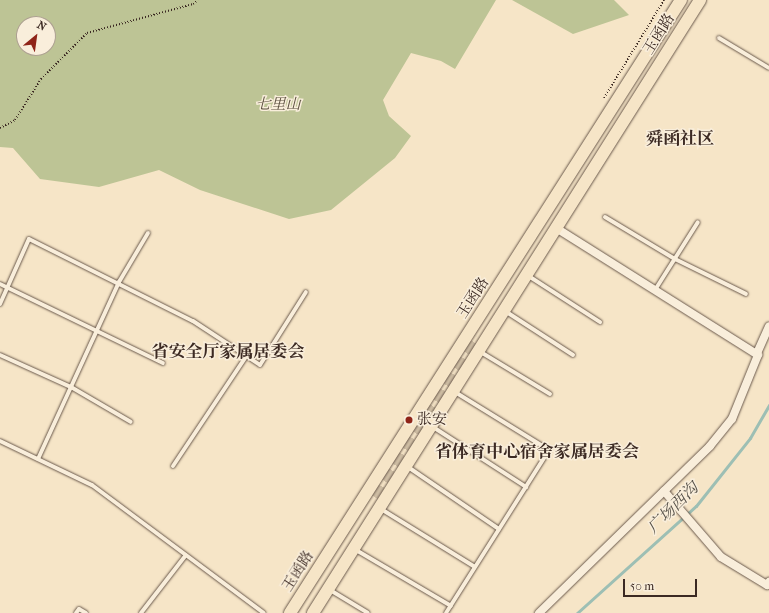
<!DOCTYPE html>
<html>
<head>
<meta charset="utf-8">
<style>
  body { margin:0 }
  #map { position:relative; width:769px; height:613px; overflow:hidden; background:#f6e5c7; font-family:"IM FELL French Canon","Noto Serif SC",serif }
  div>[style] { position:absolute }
  .green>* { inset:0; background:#bdc495 }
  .stream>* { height:3px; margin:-1.5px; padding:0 1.5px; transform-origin:1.5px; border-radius:1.5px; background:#9dbfb4 }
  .trunk-tunnel>* { height:13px; margin-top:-6.5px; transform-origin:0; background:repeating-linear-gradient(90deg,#d1c0a6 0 13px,transparent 0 19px) }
  .path>* { height:2px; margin-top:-1px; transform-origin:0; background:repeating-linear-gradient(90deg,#3c2a23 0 1px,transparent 0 3px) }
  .roads { filter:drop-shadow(0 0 1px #6a594c) drop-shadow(0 0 1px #6a594c) }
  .service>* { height:4px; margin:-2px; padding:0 2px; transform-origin:2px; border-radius:2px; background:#f9eedb }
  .minor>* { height:8px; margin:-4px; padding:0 4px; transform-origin:4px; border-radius:4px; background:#f9eedb }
  .primary>* { height:12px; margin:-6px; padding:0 6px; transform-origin:6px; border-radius:6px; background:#f6e5c7 }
  .dots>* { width:11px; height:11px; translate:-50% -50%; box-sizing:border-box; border:2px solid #f9eedb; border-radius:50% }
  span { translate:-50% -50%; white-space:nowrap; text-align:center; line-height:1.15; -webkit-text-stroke:3px #f9eedb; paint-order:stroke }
  .street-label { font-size:15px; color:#3c2a23 }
  .park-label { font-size:15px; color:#5c5040; font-style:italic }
  .poi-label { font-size:15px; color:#3c2a23 }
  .left { translate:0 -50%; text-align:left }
  .water-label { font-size:16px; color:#544f47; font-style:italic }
  .quarter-label { font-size:17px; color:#3c2a23; font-weight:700 }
  .north { position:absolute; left:16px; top:16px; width:40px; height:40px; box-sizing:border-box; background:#f9eedb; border:1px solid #ada091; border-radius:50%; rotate:29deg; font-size:11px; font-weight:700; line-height:16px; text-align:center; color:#3c2a23 }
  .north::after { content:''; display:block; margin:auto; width:14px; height:18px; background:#8f2418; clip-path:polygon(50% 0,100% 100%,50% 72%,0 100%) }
  .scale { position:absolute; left:623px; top:579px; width:74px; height:18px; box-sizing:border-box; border:2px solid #3c2a23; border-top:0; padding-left:5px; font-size:12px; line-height:14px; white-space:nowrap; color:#3c2a23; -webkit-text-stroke:3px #f9eedb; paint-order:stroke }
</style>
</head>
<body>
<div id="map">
  <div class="green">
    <div style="clip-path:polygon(evenodd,0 0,496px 0,455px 69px,441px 61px,411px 53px,383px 100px,389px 116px,411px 136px,395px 158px,331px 210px,289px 219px,200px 190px,159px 170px,99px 187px,40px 179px,13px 148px,0 147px,0 0,24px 24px,48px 24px,48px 48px,24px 48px,24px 24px)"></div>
    <div style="clip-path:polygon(512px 0,614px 0,629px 15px,573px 34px)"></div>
  </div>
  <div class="stream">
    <div style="left:577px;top:613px;width:160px;rotate:-42deg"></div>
    <div style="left:696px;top:506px;width:87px;rotate:-51.5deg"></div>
    <div style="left:750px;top:438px;width:38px;rotate:-60deg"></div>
  </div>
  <div class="trunk-tunnel">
    <div style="left:372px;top:495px;width:190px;rotate:-57.5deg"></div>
  </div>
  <div class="path">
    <div style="left:604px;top:98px;width:115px;rotate:-58.5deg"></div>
    <div style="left:0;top:128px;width:17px;rotate:-28deg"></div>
    <div style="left:15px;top:120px;width:49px;rotate:-57.6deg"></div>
    <div style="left:41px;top:79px;width:65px;rotate:-45deg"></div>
    <div style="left:87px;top:33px;width:110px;rotate:-15.3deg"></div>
    <div style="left:193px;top:4px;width:6px;rotate:-39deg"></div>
  </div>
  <div class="roads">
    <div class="service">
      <div style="left:719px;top:38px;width:58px;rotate:31deg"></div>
      <div style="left:605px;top:217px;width:82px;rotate:31deg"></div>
      <div style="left:675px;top:259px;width:79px;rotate:26.2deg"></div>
      <div style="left:527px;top:275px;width:87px;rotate:32.8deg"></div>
      <div style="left:0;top:284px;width:181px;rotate:25.9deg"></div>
      <div style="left:655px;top:290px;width:80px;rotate:-57.7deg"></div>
      <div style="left:0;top:304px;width:71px;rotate:-66deg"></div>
      <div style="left:29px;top:239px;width:183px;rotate:26.6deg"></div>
      <div style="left:193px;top:321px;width:80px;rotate:33.3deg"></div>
      <div style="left:260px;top:365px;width:86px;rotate:-57.8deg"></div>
      <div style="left:505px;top:311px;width:81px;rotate:32.9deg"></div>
      <div style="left:479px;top:351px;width:83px;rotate:31.2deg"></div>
      <div style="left:0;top:355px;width:78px;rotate:24.3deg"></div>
      <div style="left:71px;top:387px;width:69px;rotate:30.3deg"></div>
      <div style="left:433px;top:427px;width:111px;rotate:32.8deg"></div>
      <div style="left:0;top:441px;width:102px;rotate:25.6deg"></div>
      <div style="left:92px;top:485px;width:214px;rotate:36.7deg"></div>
      <div style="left:38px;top:459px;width:195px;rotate:-65.4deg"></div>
      <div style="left:119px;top:282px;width:57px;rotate:-59.4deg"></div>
      <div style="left:173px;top:466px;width:130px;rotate:-56.3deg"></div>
      <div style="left:408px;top:467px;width:110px;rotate:34.3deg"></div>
      <div style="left:381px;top:509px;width:110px;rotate:31.7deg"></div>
      <div style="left:356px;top:550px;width:110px;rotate:30.5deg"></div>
      <div style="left:330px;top:590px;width:44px;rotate:31.2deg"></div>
      <div style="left:76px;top:613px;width:5px;rotate:-53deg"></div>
      <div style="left:79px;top:609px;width:8px;rotate:30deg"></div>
      <div style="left:141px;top:613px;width:73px;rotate:-52.2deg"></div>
      <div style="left:446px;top:613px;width:193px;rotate:-57.7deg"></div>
      <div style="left:549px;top:450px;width:110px;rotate:-148.3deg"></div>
    </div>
    <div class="minor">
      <div style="left:758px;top:351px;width:27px;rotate:-66deg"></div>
      <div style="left:664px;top:491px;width:87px;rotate:49.2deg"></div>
      <div style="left:721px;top:557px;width:54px;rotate:31.3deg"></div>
      <div style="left:767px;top:585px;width:4px;rotate:-56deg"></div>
      <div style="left:539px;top:613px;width:239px;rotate:-44.3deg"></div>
      <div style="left:710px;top:446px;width:35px;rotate:-51deg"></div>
      <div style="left:732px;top:419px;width:69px;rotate:-67.9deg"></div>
      <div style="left:758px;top:355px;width:239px;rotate:-147.8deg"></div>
    </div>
    <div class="primary">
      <div style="left:290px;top:613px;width:727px;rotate:-57.47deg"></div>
      <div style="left:313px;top:613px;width:725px;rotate:-57.73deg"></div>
    </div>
  </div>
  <div class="dots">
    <div style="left:409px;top:420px;background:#8f2418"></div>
  </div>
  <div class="street-label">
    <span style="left:659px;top:34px;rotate:-58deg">玉函路</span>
    <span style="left:473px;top:298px;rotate:-57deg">玉函路</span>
    <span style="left:298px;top:571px;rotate:-57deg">玉函路</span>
  </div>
  <div class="park-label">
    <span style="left:278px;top:105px">七里山</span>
  </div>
  <div class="poi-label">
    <span class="left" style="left:417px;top:420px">张安</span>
  </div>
  <div class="water-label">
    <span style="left:673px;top:508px;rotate:-45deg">广场西沟</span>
  </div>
  <div class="quarter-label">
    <span style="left:680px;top:139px">舜函社区</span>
    <span style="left:228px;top:352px">省安全厅家属居委会</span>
    <span style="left:537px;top:452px">省体育中心宿舍家属居委会</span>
  </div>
  <div class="north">N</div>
  <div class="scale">50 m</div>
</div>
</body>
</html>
